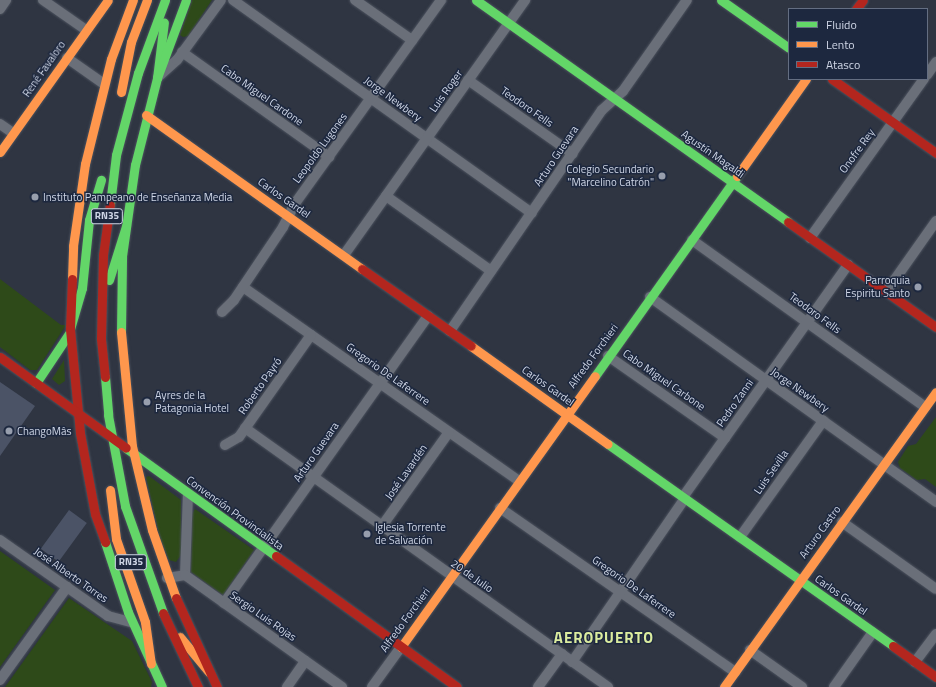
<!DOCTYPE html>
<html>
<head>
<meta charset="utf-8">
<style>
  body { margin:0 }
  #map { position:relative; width:936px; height:687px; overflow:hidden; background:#2f3542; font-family:"Titillium Web",sans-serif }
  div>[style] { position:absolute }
  .green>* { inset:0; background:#2e4a19 }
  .building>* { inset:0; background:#4b5366; transform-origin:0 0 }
  .roads { filter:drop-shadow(0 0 1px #4c525e) drop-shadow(0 0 1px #4c525e) }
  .street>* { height:10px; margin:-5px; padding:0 5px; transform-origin:5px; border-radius:5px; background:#6a6f79 }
  .fast>* { height:9px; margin:-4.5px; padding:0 4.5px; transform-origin:4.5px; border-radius:4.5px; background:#63d668 }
  .slow>* { height:9px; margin:-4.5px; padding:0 4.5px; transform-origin:4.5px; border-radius:4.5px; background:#ff974d }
  .jam>* { height:9px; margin:-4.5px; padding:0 4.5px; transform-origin:4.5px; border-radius:4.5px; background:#b3261e }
  .dots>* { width:11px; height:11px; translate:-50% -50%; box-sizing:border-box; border:2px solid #1d283f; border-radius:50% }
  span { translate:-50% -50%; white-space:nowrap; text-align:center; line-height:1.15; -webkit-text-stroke:3px #1d283f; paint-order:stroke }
  .shield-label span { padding:1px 3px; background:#1d283f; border:1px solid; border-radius:3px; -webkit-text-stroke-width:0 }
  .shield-label { font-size:10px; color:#cfd6e6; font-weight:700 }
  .street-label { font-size:11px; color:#cfd6e6 }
  .poi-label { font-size:11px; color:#cfd6e6 }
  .right { translate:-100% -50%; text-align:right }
  .left { translate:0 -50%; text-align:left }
  .district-label { font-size:15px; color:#dbec9f; font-weight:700; letter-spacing:1px }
  .legend { position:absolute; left:788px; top:8px; width:140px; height:72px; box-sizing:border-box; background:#1d283f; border:1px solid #646e82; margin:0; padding:5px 7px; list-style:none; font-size:12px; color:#cfd6e6 }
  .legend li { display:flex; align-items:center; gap:8px; height:20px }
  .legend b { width:20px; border:1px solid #646e82 }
</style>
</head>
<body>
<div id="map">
  <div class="green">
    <div style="clip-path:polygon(192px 0,212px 0,188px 36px,183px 37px,180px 35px)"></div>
    <div style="clip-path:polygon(0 279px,61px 325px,66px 325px,37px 370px,30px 370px,0 347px)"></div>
    <div style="clip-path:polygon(64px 360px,65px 381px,59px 385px,52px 379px)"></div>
    <div style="clip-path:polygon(936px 417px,936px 487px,925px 479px,917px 480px,900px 468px,898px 462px,908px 446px,916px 444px)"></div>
    <div style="clip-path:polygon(149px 476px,181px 500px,181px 555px,176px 562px,169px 560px,160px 538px,146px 477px)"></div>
    <div style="clip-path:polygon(195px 509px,254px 550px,223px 595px,191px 572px,192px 514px)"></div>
    <div style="clip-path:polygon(0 551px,55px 590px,0 667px)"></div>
    <div style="clip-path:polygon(69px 598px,132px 641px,152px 682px,151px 687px,5px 687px)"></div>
  </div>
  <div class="building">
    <div style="clip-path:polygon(0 382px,35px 406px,0 456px)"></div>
    <div style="left:69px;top:510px;width:22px;height:48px;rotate:36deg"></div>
  </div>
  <div class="roads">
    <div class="street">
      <div style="left:43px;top:0;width:52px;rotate:34.9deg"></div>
      <div style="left:233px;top:0;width:367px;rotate:35.5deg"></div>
      <div style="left:355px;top:0;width:70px;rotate:35.1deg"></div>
      <div style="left:0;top:9px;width:11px;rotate:-56deg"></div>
      <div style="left:182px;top:52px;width:181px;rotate:35.5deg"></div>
      <div style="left:67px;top:58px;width:45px;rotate:35.1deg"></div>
      <div style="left:927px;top:75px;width:16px;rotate:-55deg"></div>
      <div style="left:158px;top:77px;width:25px;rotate:-42deg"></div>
      <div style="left:177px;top:60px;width:74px;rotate:-53.7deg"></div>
      <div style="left:468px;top:80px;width:128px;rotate:35.2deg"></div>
      <div style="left:0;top:124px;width:16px;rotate:35deg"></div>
      <div style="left:386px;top:196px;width:129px;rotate:35.5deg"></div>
      <div style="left:810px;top:238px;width:196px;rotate:-54.4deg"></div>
      <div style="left:692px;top:240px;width:287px;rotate:35.6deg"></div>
      <div style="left:344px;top:255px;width:313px;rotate:-54.6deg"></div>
      <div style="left:243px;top:287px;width:337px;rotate:35.1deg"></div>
      <div style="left:886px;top:292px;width:87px;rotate:-54.8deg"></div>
      <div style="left:650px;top:297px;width:352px;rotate:35.6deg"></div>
      <div style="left:222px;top:312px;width:17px;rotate:-45deg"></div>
      <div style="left:234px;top:300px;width:88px;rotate:-56.1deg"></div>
      <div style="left:283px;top:227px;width:28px;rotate:-63deg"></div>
      <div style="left:296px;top:202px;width:249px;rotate:-54.3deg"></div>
      <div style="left:450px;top:331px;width:268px;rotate:-55.5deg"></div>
      <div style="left:602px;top:110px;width:28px;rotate:-42deg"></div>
      <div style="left:623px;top:91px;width:111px;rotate:-54.9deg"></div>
      <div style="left:608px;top:356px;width:143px;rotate:35deg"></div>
      <div style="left:245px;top:428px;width:446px;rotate:35.5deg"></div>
      <div style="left:225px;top:445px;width:16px;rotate:-30deg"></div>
      <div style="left:239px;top:437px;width:125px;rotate:-54.8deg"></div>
      <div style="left:683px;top:497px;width:285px;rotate:-54.6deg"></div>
      <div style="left:500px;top:508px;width:287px;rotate:34.9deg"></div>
      <div style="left:842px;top:522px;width:115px;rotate:35.5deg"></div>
      <div style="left:382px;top:526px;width:115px;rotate:-54.5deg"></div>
      <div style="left:740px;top:537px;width:143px;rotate:-54.4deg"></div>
      <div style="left:0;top:540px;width:132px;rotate:35.1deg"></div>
      <div style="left:108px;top:616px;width:24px;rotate:15deg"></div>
      <div style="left:185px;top:575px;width:81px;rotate:-87.9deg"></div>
      <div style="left:167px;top:578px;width:18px;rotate:-9deg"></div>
      <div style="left:185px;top:575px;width:193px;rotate:35.5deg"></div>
      <div style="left:224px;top:603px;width:352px;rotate:-54.6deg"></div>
      <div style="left:750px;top:650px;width:64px;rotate:35.4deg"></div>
      <div style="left:572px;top:662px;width:199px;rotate:-55.4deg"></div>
      <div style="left:915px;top:662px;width:35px;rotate:-53deg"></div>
      <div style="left:0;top:680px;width:115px;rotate:-54.2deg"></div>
      <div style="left:287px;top:687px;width:32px;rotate:-55deg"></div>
      <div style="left:372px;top:687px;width:49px;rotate:-54.1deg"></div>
      <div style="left:538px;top:687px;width:41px;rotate:-54deg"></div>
      <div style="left:834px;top:687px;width:67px;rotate:-54.7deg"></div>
    </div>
    <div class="fast">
      <div style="left:476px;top:0;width:383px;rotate:35.4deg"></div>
      <div style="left:721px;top:0;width:83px;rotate:35.2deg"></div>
      <div style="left:157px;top:78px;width:56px;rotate:-82.9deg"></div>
      <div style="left:110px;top:204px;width:49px;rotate:-83deg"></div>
      <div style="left:116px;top:155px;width:85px;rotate:-75deg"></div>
      <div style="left:138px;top:73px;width:78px;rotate:-69.7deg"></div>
      <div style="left:109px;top:280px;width:57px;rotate:-72.5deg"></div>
      <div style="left:70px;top:329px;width:43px;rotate:-73.7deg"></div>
      <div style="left:82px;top:288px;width:68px;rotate:-84.1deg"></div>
      <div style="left:89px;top:220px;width:42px;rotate:-73.3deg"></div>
      <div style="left:121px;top:332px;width:76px;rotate:-89.2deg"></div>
      <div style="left:122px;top:256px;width:92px;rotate:-81.9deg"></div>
      <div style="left:135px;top:165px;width:90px;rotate:-75.8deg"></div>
      <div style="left:157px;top:78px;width:83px;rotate:-69.6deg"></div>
      <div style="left:595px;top:376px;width:245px;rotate:-54.6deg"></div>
      <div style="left:105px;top:377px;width:38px;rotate:85deg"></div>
      <div style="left:108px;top:415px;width:93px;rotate:79.4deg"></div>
      <div style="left:125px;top:506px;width:114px;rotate:70.4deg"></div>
      <div style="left:36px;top:383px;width:61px;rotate:-56.3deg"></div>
      <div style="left:608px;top:444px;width:349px;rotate:35.3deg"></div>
      <div style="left:126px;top:448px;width:185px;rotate:35.8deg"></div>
      <div style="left:105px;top:542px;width:74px;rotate:71.8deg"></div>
      <div style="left:128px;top:612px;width:82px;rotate:65.6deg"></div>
    </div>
    <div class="slow">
      <div style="left:121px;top:92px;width:51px;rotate:-78.7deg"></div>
      <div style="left:131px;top:42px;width:45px;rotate:-69.1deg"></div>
      <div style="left:146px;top:115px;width:265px;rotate:35.5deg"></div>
      <div style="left:0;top:152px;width:186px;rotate:-54.6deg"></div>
      <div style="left:737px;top:176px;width:119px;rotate:-54.6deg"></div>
      <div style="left:72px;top:279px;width:33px;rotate:-88deg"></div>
      <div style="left:73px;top:246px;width:83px;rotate:-81.7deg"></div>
      <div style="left:85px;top:164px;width:108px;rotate:-76.1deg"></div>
      <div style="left:111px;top:59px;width:63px;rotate:-69.6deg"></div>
      <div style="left:121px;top:332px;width:115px;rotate:84.5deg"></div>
      <div style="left:132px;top:446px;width:86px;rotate:76.6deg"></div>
      <div style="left:152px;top:530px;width:72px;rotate:70.6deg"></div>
      <div style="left:471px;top:346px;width:168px;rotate:35.6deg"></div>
      <div style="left:110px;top:490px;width:49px;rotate:83deg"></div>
      <div style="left:116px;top:539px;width:88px;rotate:70.7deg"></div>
      <div style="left:145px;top:622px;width:42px;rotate:81.9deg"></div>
      <div style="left:180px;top:637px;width:45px;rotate:50.4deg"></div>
      <div style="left:401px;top:647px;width:333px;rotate:-54.4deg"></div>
      <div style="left:724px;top:687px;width:363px;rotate:-54.3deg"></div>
    </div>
    <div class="jam">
      <div style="left:856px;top:9px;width:11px;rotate:-52deg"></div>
      <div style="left:832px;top:79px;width:128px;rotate:35.4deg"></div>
      <div style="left:788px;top:222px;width:181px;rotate:35.4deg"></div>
      <div style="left:362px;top:269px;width:133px;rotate:35.2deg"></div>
      <div style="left:72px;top:279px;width:50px;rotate:92.3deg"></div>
      <div style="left:70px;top:329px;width:104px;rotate:84.5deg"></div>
      <div style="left:80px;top:433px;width:82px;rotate:79.5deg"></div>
      <div style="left:95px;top:514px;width:30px;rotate:70deg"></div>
      <div style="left:0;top:357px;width:155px;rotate:35.8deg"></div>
      <div style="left:105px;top:377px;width:39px;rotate:-96deg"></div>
      <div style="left:101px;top:338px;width:83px;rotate:-88.6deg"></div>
      <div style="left:103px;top:255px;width:51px;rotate:-82.2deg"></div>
      <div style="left:276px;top:556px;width:223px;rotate:35.9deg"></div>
      <div style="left:176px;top:598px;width:98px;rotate:65.3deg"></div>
      <div style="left:163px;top:613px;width:82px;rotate:64.7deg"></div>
      <div style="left:893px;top:646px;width:53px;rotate:35.8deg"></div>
    </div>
  </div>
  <div class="dots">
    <div style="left:662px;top:176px;background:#979ead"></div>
    <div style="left:35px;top:197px;background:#979ead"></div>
    <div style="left:918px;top:287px;background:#979ead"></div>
    <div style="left:147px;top:402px;background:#979ead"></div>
    <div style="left:9px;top:431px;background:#979ead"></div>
    <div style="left:367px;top:534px;background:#979ead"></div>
  </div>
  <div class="shield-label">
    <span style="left:107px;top:216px">RN35</span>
    <span style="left:131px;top:562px">RN35</span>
  </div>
  <div class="street-label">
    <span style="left:44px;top:69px;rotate:-55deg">René Favaloro</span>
    <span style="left:446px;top:91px;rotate:-55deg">Luis Roger</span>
    <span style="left:262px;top:95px;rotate:35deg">Cabo Miguel Cardone</span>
    <span style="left:393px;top:99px;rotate:36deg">Jorge Newbery</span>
    <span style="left:527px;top:107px;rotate:35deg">Teodoro Fells</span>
    <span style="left:320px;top:148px;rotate:-54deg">Leopoldo Lugones</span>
    <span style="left:857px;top:151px;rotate:-54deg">Onofre Rey</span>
    <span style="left:713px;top:154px;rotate:35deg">Agustín Magaldi</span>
    <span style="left:556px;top:156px;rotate:-56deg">Arturo Guevara</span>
    <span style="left:284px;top:198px;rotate:35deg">Carlos Gardel</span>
    <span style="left:815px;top:313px;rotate:36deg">Teodoro Fells</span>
    <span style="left:593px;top:356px;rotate:-54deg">Alfredo Forchieri</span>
    <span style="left:388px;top:374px;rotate:35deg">Gregorio De Laferrere</span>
    <span style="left:664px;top:380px;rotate:35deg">Cabo Miguel Carbone</span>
    <span style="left:260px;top:386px;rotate:-55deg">Roberto Payró</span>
    <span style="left:548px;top:386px;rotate:35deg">Carlos Gardel</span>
    <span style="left:800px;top:390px;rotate:35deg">Jorge Newbery</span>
    <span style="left:735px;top:403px;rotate:-55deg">Pedro Zanni</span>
    <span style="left:316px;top:452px;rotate:-55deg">Arturo Guevara</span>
    <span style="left:406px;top:472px;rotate:-55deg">José Lavardén</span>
    <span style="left:771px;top:472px;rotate:-55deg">Luis Sevilla</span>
    <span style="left:235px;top:513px;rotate:36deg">Convención Provincialista</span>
    <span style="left:820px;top:532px;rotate:-54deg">Arturo Castro</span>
    <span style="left:71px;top:575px;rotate:35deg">José Alberto Torres</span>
    <span style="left:472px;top:576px;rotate:35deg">20 de Julio</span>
    <span style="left:634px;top:587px;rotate:35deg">Gregorio De Laferrere</span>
    <span style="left:841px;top:595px;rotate:35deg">Carlos Gardel</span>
    <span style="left:263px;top:616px;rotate:35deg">Sergio Luis Rojas</span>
    <span style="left:405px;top:620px;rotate:-54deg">Alfredo Forchieri</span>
  </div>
  <div class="poi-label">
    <span class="right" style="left:654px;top:176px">Colegio Secundario<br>"Marcelino Catrón"</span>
    <span class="left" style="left:43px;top:197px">Instituto Pampeano de Enseñanza Media</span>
    <span class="right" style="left:910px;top:287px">Parroquia<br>Espiritu Santo</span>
    <span class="left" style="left:155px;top:402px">Ayres de la<br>Patagonia Hotel</span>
    <span class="left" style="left:17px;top:431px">ChangoMâs</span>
    <span class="left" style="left:375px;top:534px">Iglesia Torrente<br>de Salvación</span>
  </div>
  <div class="district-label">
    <span style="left:604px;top:638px">AEROPUERTO</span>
  </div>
  <ul class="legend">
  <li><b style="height:5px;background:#63d668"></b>Fluido</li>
  <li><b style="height:5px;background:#ff974d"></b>Lento</li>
  <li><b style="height:5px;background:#b3261e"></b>Atasco</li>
  </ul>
</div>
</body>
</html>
